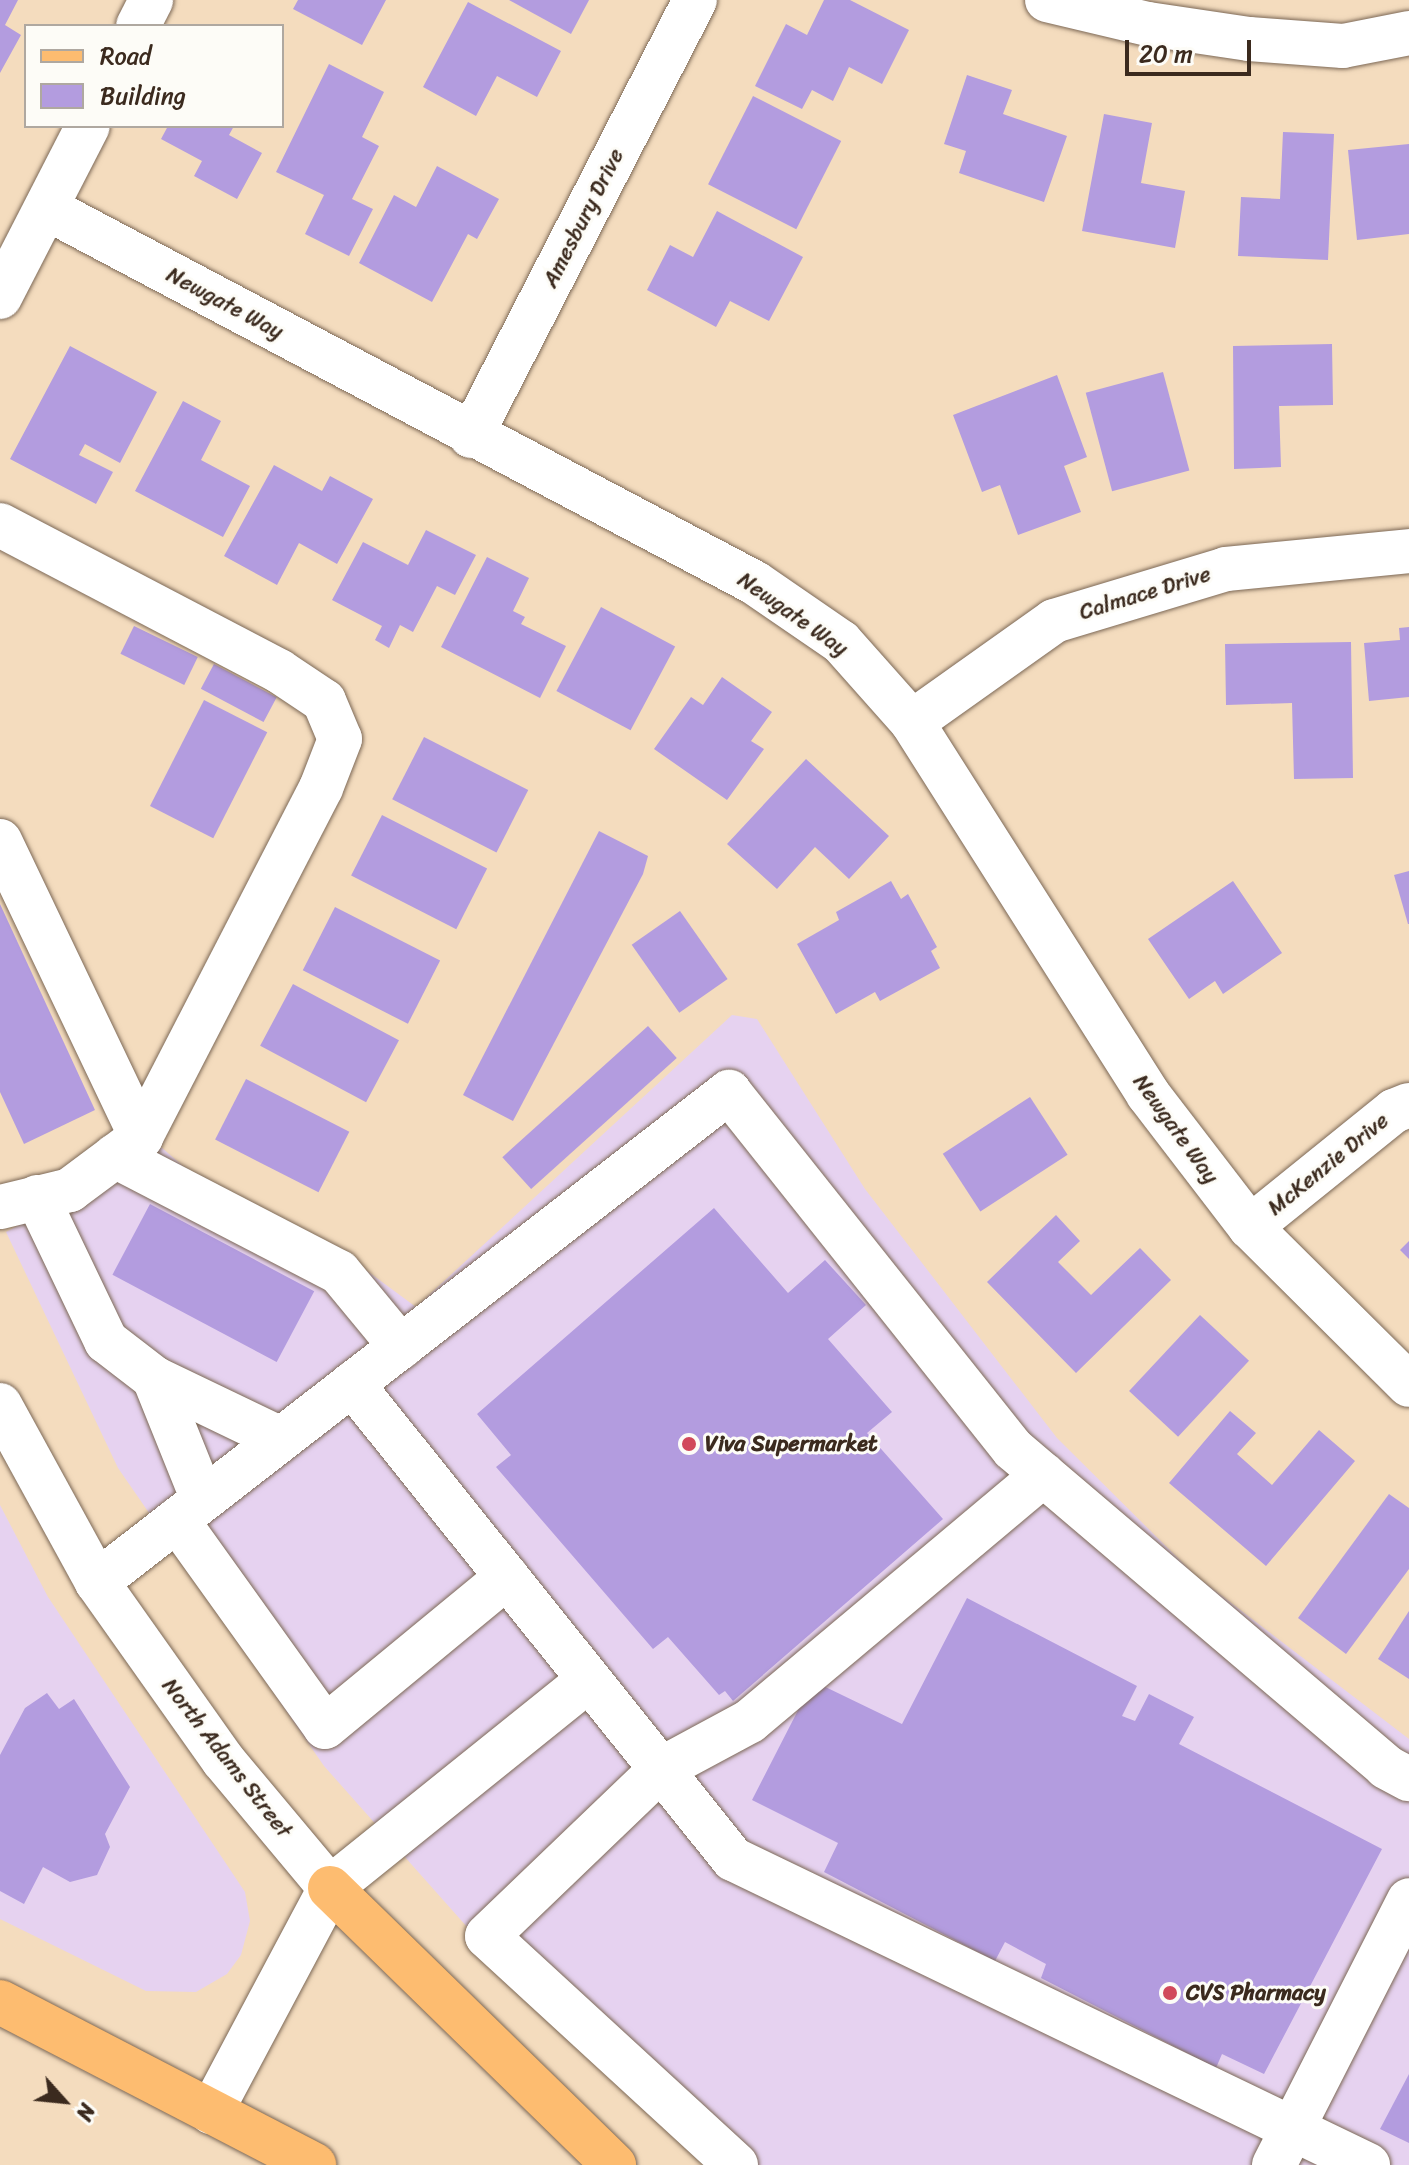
<!DOCTYPE html>
<html>
<head>
<meta charset="utf-8">
<style>
  body { margin:0 }
  #map { position:relative; width:1409px; height:2165px; overflow:hidden; background:#f4dcbe; font-family:Sriracha,sans-serif }
  div>[style] { position:absolute }
  .built>* { inset:0; background:#e6d2f0 }
  .building>* { inset:0; background:#b39cdf; transform-origin:0 0 }
  .roads { filter:drop-shadow(0 0 2px #7c6856) drop-shadow(0 0 2px #7c6856) }
  .minor>* { height:44px; margin:-22px; padding:0 22px; transform-origin:22px; border-radius:22px; background:#fff }
  .major>* { height:44px; margin:-22px; padding:0 22px; transform-origin:22px; border-radius:22px; background:#fdbc70 }
  .dots>* { width:22px; height:22px; translate:-50% -50%; box-sizing:border-box; border:4px solid #fdfcf7; border-radius:50% }
  span { translate:-50% -50%; white-space:nowrap; text-align:center; line-height:1.15; -webkit-text-stroke:6px #fdfcf7; paint-order:stroke }
  .street-label { font-size:22px; color:#3b2a1e }
  .poi-label { font-size:22px; color:#3b2a1e; font-weight:700 }
  .left { translate:0 -50%; text-align:left }
  .legend { position:absolute; left:24px; top:24px; width:260px; height:104px; box-sizing:border-box; background:#fdfcf7; border:2px solid #afa8a0; margin:0; padding:10px 14px; list-style:none; font-size:24px; color:#3b2a1e }
  .legend li { display:flex; align-items:center; gap:16px; height:40px }
  .legend b { width:40px; border:2px solid #afa8a0 }
  .north { position:absolute; left:24px; top:2061px; width:80px; height:80px; -webkit-text-stroke:6px #fdfcf7; paint-order:stroke; rotate:117deg; font-size:22px; font-weight:700; line-height:32px; text-align:center; color:#3b2a1e }
  .north::after { content:''; display:block; margin:auto; width:28px; height:36px; background:#3b2a1e; clip-path:polygon(50% 0,100% 100%,50% 72%,0 100%) }
  .scale { position:absolute; left:1125px; top:40px; width:126px; height:36px; box-sizing:border-box; border:4px solid #3b2a1e; border-top:0; padding-left:10px; font-size:24px; line-height:28px; white-space:nowrap; color:#3b2a1e; -webkit-text-stroke:6px #fdfcf7; paint-order:stroke }
</style>
</head>
<body>
<div id="map">
  <div class="built">
    <div style="clip-path:polygon(732px 1015px,757px 1019px,865px 1189px,1057px 1438px,1196px 1576px,1409px 1739px,1409px 2165px,710px 2165px,524px 1991px,324px 1766px,118px 1468px,6px 1232px,161px 1147px,206px 1186px,351px 1259px,416px 1307px)"></div>
    <div style="clip-path:polygon(0 1505px,48px 1597px,245px 1892px,250px 1921px,241px 1955px,227px 1974px,196px 1992px,146px 1991px,0 1919px)"></div>
  </div>
  <div class="building">
    <div style="clip-path:polygon(0 0,18px 0,5px 25px,21px 35px,0 73px)"></div>
    <div style="clip-path:polygon(298px 0,386px 0,362px 45px,293px 9px)"></div>
    <div style="clip-path:polygon(509px 0,589px 0,571px 34px)"></div>
    <div style="clip-path:polygon(824px 0,850px 0,909px 30px,882px 84px,849px 67px,833px 101px,812px 90px,802px 109px,755px 86px,786px 24px,807px 35px)"></div>
    <div style="clip-path:polygon(468px 2px,561px 51px,537px 97px,497px 76px,476px 116px,423px 87px)"></div>
    <div style="clip-path:polygon(329px 64px,384px 92px,362px 137px,379px 146px,352px 199px,373px 209px,349px 256px,305px 234px,324px 195px,276px 172px)"></div>
    <div style="clip-path:polygon(967px 75px,1012px 90px,1003px 114px,1067px 136px,1044px 202px,959px 173px,966px 151px,944px 144px)"></div>
    <div style="left:753px;top:96px;width:99px;height:99px;rotate:27deg"></div>
    <div style="clip-path:polygon(1104px 114px,1152px 123px,1141px 183px,1185px 191px,1175px 248px,1082px 231px)"></div>
    <div style="clip-path:polygon(168px 126px,234px 126px,229px 135px,262px 153px,237px 199px,194px 176px,202px 161px,161px 139px)"></div>
    <div style="clip-path:polygon(1283px 132px,1334px 134px,1328px 260px,1238px 256px,1241px 197px,1280px 199px)"></div>
    <div style="clip-path:polygon(1409px 144px,1409px 234px,1357px 240px,1348px 150px)"></div>
    <div style="clip-path:polygon(437px 166px,499px 199px,477px 239px,468px 234px,432px 302px,359px 263px,394px 195px,416px 207px)"></div>
    <div style="clip-path:polygon(717px 211px,803px 257px,769px 321px,730px 301px,716px 327px,647px 290px,670px 245px,693px 257px)"></div>
    <div style="clip-path:polygon(1332px 344px,1333px 405px,1279px 406px,1281px 467px,1234px 469px,1233px 346px)"></div>
    <div style="clip-path:polygon(70px 346px,157px 392px,120px 463px,85px 444px,79px 455px,113px 472px,96px 504px,10px 459px)"></div>
    <div style="left:1163px;top:372px;width:102px;height:80px;rotate:75deg"></div>
    <div style="clip-path:polygon(1057px 375px,1087px 457px,1064px 466px,1081px 512px,1018px 535px,1000px 485px,982px 492px,953px 415px)"></div>
    <div style="clip-path:polygon(183px 401px,221px 421px,201px 460px,250px 486px,223px 537px,135px 491px)"></div>
    <div style="clip-path:polygon(274px 465px,322px 491px,330px 476px,373px 499px,337px 564px,299px 543px,277px 585px,224px 556px)"></div>
    <div style="clip-path:polygon(426px 530px,476px 555px,455px 595px,437px 586px,413px 632px,400px 625px,389px 648px,375px 640px,382px 626px,332px 600px,363px 542px,408px 565px)"></div>
    <div style="clip-path:polygon(487px 557px,529px 578px,513px 611px,525px 617px,521px 624px,566px 646px,540px 698px,441px 647px)"></div>
    <div style="left:601px;top:607px;width:84px;height:95px;rotate:28deg"></div>
    <div style="left:134px;top:626px;width:71px;height:31px;rotate:26deg"></div>
    <div style="clip-path:polygon(1409px 627px,1409px 697px,1369px 701px,1364px 643px,1400px 640px,1399px 628px)"></div>
    <div style="clip-path:polygon(1351px 642px,1353px 778px,1294px 779px,1292px 703px,1226px 705px,1225px 644px)"></div>
    <div style="left:214px;top:664px;width:71px;height:28px;rotate:28deg"></div>
    <div style="clip-path:polygon(722px 677px,772px 712px,751px 741px,764px 749px,727px 800px,654px 749px,691px 697px,703px 705px)"></div>
    <div style="left:204px;top:700px;width:71px;height:119px;rotate:27deg"></div>
    <div style="left:424px;top:737px;width:117px;height:70px;rotate:27deg"></div>
    <div style="clip-path:polygon(806px 759px,889px 836px,849px 879px,815px 847px,777px 889px,727px 844px)"></div>
    <div style="left:382px;top:815px;width:118px;height:68px;rotate:27deg"></div>
    <div style="clip-path:polygon(599px 831px,648px 856px,643px 874px,513px 1121px,463px 1095px)"></div>
    <div style="clip-path:polygon(1409px 871px,1409px 924px,1408px 924px,1394px 875px)"></div>
    <div style="clip-path:polygon(891px 881px,901px 899px,908px 894px,937px 947px,931px 951px,940px 968px,880px 1001px,875px 992px,836px 1014px,797px 944px,839px 920px,836px 912px)"></div>
    <div style="clip-path:polygon(1233px 881px,1282px 953px,1223px 994px,1215px 981px,1189px 999px,1148px 939px)"></div>
    <div style="clip-path:polygon(0 904px,95px 1110px,24px 1144px,0 1092px)"></div>
    <div style="left:335px;top:907px;width:118px;height:71px;rotate:27deg"></div>
    <div style="left:680px;top:911px;width:83px;height:59px;rotate:55deg"></div>
    <div style="left:293px;top:984px;width:120px;height:70px;rotate:28deg"></div>
    <div style="left:648px;top:1026px;width:43px;height:196px;rotate:48deg"></div>
    <div style="left:246px;top:1079px;width:116px;height:68px;rotate:27deg"></div>
    <div style="left:1030px;top:1097px;width:69px;height:104px;rotate:57deg"></div>
    <div style="left:150px;top:1204px;width:186px;height:80px;rotate:28deg"></div>
    <div style="clip-path:polygon(714px 1208px,788px 1293px,825px 1260px,866px 1305px,828px 1339px,892px 1412px,867px 1433px,943px 1519px,733px 1701px,725px 1691px,719px 1695px,668px 1637px,653px 1649px,496px 1467px,511px 1455px,477px 1414px)"></div>
    <div style="clip-path:polygon(1056px 1215px,1080px 1241px,1058px 1262px,1091px 1295px,1140px 1248px,1171px 1280px,1076px 1373px,987px 1282px)"></div>
    <div style="clip-path:polygon(1409px 1241px,1409px 1259px,1400px 1250px)"></div>
    <div style="left:1200px;top:1315px;width:67px;height:104px;rotate:43deg"></div>
    <div style="clip-path:polygon(1230px 1411px,1256px 1433px,1237px 1454px,1272px 1485px,1319px 1430px,1355px 1461px,1266px 1566px,1169px 1483px)"></div>
    <div style="clip-path:polygon(1389px 1494px,1409px 1508px,1409px 1569px,1346px 1654px,1298px 1618px)"></div>
    <div style="clip-path:polygon(967px 1598px,1137px 1686px,1122px 1716px,1135px 1721px,1149px 1694px,1194px 1717px,1179px 1744px,1382px 1849px,1264px 2074px,1222px 2054px,1216px 2068px,1041px 1978px,1046px 1964px,1005px 1942px,995px 1961px,824px 1872px,838px 1843px,752px 1800px,813px 1681px,902px 1724px)"></div>
    <div style="clip-path:polygon(1409px 1611px,1409px 1679px,1378px 1659px)"></div>
    <div style="clip-path:polygon(47px 1693px,59px 1709px,74px 1699px,130px 1787px,105px 1834px,110px 1847px,97px 1875px,70px 1882px,43px 1867px,24px 1904px,0 1891px,0 1755px,25px 1708px)"></div>
    <div style="clip-path:polygon(1409px 2074px,1409px 2143px,1380px 2129px)"></div>
  </div>
  <div class="roads">
    <div class="minor">
      <div style="left:1047px;top:0;width:104px;rotate:13.4deg"></div>
      <div style="left:1148px;top:24px;width:102px;rotate:8.4deg"></div>
      <div style="left:1249px;top:39px;width:94px;rotate:4.3deg"></div>
      <div style="left:1343px;top:46px;width:67px;rotate:-11.1deg"></div>
      <div style="left:138px;top:26px;width:29px;rotate:-63deg"></div>
      <div style="left:46px;top:208px;width:802px;rotate:27.87deg"></div>
      <div style="left:755px;top:583px;width:104px;rotate:34.5deg"></div>
      <div style="left:841px;top:642px;width:107px;rotate:48.4deg"></div>
      <div style="left:912px;top:722px;width:441px;rotate:57.6deg"></div>
      <div style="left:1148px;top:1094px;width:168px;rotate:52.5deg"></div>
      <div style="left:1250px;top:1227px;width:224px;rotate:44.8deg"></div>
      <div style="left:0;top:297px;width:192px;rotate:-62.8deg"></div>
      <div style="left:471px;top:436px;width:490px;rotate:-62.8deg"></div>
      <div style="left:0;top:525px;width:315px;rotate:27.6deg"></div>
      <div style="left:279px;top:671px;width:54px;rotate:33.7deg"></div>
      <div style="left:324px;top:701px;width:41px;rotate:67.2deg"></div>
      <div style="left:340px;top:739px;width:53px;rotate:111.2deg"></div>
      <div style="left:321px;top:788px;width:393px;rotate:117.3deg"></div>
      <div style="left:141px;top:1137px;width:89px;rotate:143.3deg"></div>
      <div style="left:70px;top:1190px;width:72px;rotate:166.3deg"></div>
      <div style="left:912px;top:722px;width:174px;rotate:-35.4deg"></div>
      <div style="left:1054px;top:621px;width:180px;rotate:-16.8deg"></div>
      <div style="left:1226px;top:569px;width:184px;rotate:-5.6deg"></div>
      <div style="left:0;top:841px;width:328px;rotate:64.5deg"></div>
      <div style="left:115px;top:1156px;width:252px;rotate:27.4deg"></div>
      <div style="left:339px;top:1272px;width:97px;rotate:50.4deg"></div>
      <div style="left:37px;top:1197px;width:160px;rotate:64.4deg"></div>
      <div style="left:106px;top:1341px;width:61px;rotate:37.6deg"></div>
      <div style="left:154px;top:1378px;width:131px;rotate:68.1deg"></div>
      <div style="left:1250px;top:1227px;width:185px;rotate:-38.9deg"></div>
      <div style="left:1394px;top:1111px;width:16px;rotate:-22deg"></div>
      <div style="left:154px;top:1378px;width:141px;rotate:25.7deg"></div>
      <div style="left:352px;top:1384px;width:609px;rotate:51.27deg"></div>
      <div style="left:733px;top:1859px;width:705px;rotate:25.73deg"></div>
      <div style="left:0;top:1405px;width:202px;rotate:61.3deg"></div>
      <div style="left:97px;top:1582px;width:218px;rotate:54.7deg"></div>
      <div style="left:223px;top:1760px;width:167px;rotate:50.1deg"></div>
      <div style="left:177px;top:1520px;width:254px;rotate:54.4deg"></div>
      <div style="left:325px;top:1727px;width:236px;rotate:-39.5deg"></div>
      <div style="left:97px;top:1582px;width:800px;rotate:-37.79deg"></div>
      <div style="left:729px;top:1092px;width:456px;rotate:51.5deg"></div>
      <div style="left:1013px;top:1449px;width:490px;rotate:40.4deg"></div>
      <div style="left:1386px;top:1767px;width:26px;rotate:28deg"></div>
      <div style="left:211px;top:2112px;width:254px;rotate:-62deg"></div>
      <div style="left:330px;top:1888px;width:332px;rotate:-38.8deg"></div>
      <div style="left:736px;top:2165px;width:338px;rotate:-137.4deg"></div>
      <div style="left:487px;top:1936px;width:241px;rotate:-43.8deg"></div>
      <div style="left:661px;top:1769px;width:101px;rotate:-28.3deg"></div>
      <div style="left:750px;top:1721px;width:383px;rotate:-40deg"></div>
      <div style="left:1274px;top:2165px;width:297px;rotate:-63deg"></div>
    </div>
    <div class="major">
      <div style="left:330px;top:1888px;width:397px;rotate:44.3deg"></div>
      <div style="left:0;top:2002px;width:354px;rotate:27.4deg"></div>
    </div>
  </div>
  <div class="dots">
    <div style="left:689px;top:1444px;background:#d1495b"></div>
    <div style="left:1170px;top:1993px;background:#d1495b"></div>
  </div>
  <div class="street-label">
    <span style="left:583px;top:218px;rotate:-63deg">Amesbury Drive</span>
    <span style="left:225px;top:303px;rotate:28deg">Newgate Way</span>
    <span style="left:1145px;top:593px;rotate:-17deg">Calmace Drive</span>
    <span style="left:793px;top:614px;rotate:35deg">Newgate Way</span>
    <span style="left:1176px;top:1129px;rotate:54deg">Newgate Way</span>
    <span style="left:1328px;top:1164px;rotate:-39deg">McKenzie Drive</span>
    <span style="left:227px;top:1758px;rotate:52deg">North Adams Street</span>
  </div>
  <div class="poi-label">
    <span class="left" style="left:705px;top:1444px">Viva Supermarket</span>
    <span class="left" style="left:1186px;top:1993px">CVS Pharmacy</span>
  </div>
  <ul class="legend">
  <li><b style="height:10px;background:#fdbc70"></b>Road</li>
  <li><b style="height:22px;background:#b39cdf"></b>Building</li>
  </ul>
  <div class="north">N</div>
  <div class="scale">20 m</div>
</div>
</body>
</html>
